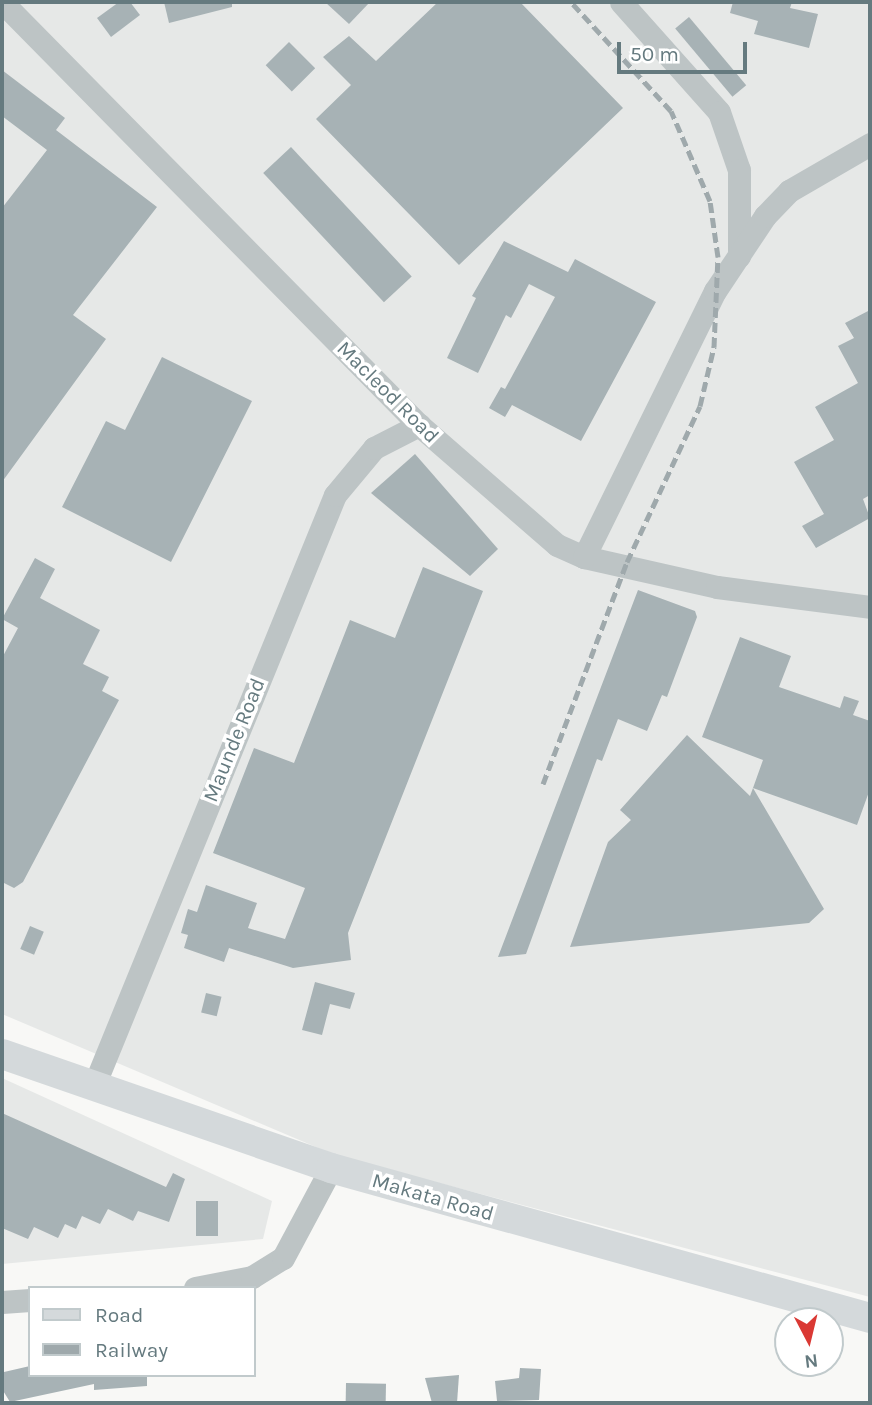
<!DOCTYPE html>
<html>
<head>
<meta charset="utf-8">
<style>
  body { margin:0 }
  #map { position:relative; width:872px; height:1405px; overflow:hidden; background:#f8f8f6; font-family:Karla,sans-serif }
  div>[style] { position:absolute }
  .built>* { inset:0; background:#e6e8e7 }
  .building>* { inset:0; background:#a7b2b5; transform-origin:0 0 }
  .minor>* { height:23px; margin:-11.5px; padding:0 11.5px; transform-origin:11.5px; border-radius:11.5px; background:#bdc4c5 }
  .major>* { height:30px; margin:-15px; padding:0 15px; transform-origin:15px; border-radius:15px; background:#d4d9db }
  .rail>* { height:5px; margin-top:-2.5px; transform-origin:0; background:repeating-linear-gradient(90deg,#9fa9ac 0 10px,transparent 0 15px) }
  span { translate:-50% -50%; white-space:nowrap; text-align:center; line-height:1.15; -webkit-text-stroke:7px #fff; paint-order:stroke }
  .street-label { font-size:21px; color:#657a7f }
  .frame { position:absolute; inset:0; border:4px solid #657a7f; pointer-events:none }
  .legend { position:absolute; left:28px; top:1286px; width:228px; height:91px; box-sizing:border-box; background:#fff; border:2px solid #c1cacc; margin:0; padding:9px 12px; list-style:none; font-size:21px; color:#657a7f }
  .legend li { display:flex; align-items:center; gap:14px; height:35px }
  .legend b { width:35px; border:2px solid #c1cacc }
  .north { position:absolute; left:774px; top:1307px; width:70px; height:70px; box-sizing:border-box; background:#fff; border:2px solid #c1cacc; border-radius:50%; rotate:173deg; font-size:19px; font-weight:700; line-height:28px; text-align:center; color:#657a7f }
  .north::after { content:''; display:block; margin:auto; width:24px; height:32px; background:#da3934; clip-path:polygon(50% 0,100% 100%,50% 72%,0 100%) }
  .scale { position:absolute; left:617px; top:42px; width:130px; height:32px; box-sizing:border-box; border:4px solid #657a7f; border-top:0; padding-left:9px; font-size:21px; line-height:24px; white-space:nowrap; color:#657a7f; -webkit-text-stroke:5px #fff; paint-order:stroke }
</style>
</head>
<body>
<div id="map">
  <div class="built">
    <div style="clip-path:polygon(2px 2px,870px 2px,870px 1297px,337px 1156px,2px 1014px)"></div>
    <div style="clip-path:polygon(2px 1078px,272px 1201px,263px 1239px,2px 1264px)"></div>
  </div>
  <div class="building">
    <div style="clip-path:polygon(119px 2px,130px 2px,140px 15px,111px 37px,97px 18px)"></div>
    <div style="clip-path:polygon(164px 2px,232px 2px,232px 7px,169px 23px)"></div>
    <div style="clip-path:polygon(325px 2px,370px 2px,349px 24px)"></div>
    <div style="clip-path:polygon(438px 2px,520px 2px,623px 108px,459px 265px,316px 119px,351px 85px,323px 57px,349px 36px,376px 61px)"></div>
    <div style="clip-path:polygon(733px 2px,792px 2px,790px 8px,818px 14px,809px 48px,754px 34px,758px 21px,730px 13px)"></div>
    <div style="left:689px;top:17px;width:89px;height:18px;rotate:50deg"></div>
    <div style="left:289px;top:42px;width:37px;height:33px;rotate:45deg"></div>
    <div style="clip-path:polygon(2px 70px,65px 118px,56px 130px,157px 207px,73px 315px,106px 339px,2px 482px,2px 208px,47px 150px,2px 116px)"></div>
    <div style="left:291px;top:147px;width:177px;height:38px;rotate:47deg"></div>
    <div style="clip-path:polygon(504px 241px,568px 272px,575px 259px,656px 302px,581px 441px,512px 405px,505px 417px,489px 408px,501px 387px,505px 389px,555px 297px,529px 284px,511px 318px,506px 315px,478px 373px,447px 358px,476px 298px,472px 296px)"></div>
    <div style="clip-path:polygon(870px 310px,870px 495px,863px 499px,870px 518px,816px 548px,802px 526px,824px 514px,794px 462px,834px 440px,815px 407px,858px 383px,838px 346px,854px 338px,845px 323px)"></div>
    <div style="clip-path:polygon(162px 357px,252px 401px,171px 562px,62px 507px,106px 421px,125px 430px)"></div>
    <div style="clip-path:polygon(415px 454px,498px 549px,470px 576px,371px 493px)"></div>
    <div style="clip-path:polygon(35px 558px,55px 569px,40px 598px,100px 630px,83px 664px,109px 677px,102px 691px,119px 700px,23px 882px,14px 888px,2px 882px,2px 658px,18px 628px,2px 619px)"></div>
    <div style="clip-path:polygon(423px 567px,483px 591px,348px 933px,351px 960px,293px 968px,229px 948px,224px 962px,184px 948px,188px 935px,181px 933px,188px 909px,197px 912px,206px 885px,257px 903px,248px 928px,285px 939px,305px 888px,213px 853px,254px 748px,294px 763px,350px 620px,395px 638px)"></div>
    <div style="clip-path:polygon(638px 590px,695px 611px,697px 617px,667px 697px,662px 695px,647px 731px,618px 719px,602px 761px,597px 759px,526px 954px,498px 957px)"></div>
    <div style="clip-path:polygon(740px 637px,791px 656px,779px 687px,840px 708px,844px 696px,859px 701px,853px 715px,870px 721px,870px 789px,857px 825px,753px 788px,763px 760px,702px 737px)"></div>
    <div style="clip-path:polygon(687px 735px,750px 796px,753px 788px,824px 909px,809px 923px,570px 947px,608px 842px,631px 820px,620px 810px)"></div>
    <div style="left:30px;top:926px;width:15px;height:25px;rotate:23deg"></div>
    <div style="clip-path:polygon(315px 982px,355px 993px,350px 1009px,330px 1004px,322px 1035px,302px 1030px)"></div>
    <div style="left:206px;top:993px;width:16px;height:20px;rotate:14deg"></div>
    <div style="clip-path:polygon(2px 1113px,166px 1187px,173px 1173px,185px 1179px,169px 1222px,138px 1211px,133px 1221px,108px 1209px,100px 1224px,82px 1216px,76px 1229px,65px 1224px,58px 1238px,34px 1227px,28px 1239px,2px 1228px)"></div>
    <div style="left:196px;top:1201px;width:22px;height:35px"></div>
    <div style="clip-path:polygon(30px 1366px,30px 1375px,147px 1375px,147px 1386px,94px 1390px,94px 1384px,10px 1402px,2px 1389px,4px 1372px)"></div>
    <div style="clip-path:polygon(520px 1368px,541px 1369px,539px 1400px,497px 1401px,495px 1381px,519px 1378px)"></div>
    <div style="clip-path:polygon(459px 1375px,457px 1403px,432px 1403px,425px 1378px)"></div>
    <div style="left:346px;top:1383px;width:40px;height:18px;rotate:1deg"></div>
  </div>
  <div class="minor">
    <div style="left:2px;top:2px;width:594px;rotate:45.41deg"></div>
    <div style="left:419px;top:425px;width:183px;rotate:41deg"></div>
    <div style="left:557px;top:545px;width:30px;rotate:24deg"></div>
    <div style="left:584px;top:557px;width:136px;rotate:12.7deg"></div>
    <div style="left:717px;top:587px;width:154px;rotate:7.4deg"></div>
    <div style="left:621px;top:2px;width:147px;rotate:48.3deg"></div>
    <div style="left:719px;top:112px;width:61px;rotate:71deg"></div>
    <div style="left:739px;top:170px;width:86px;rotate:90deg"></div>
    <div style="left:584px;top:557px;width:297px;rotate:-63.8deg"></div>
    <div style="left:715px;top:291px;width:90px;rotate:-56.3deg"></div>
    <div style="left:765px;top:216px;width:35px;rotate:-46deg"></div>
    <div style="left:789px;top:191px;width:94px;rotate:-30.1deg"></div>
    <div style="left:93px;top:1088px;width:640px;rotate:-67.8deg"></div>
    <div style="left:335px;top:495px;width:61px;rotate:-50.3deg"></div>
    <div style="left:374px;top:448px;width:51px;rotate:-27.1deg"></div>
    <div style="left:195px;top:1288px;width:58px;rotate:-10.9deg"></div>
    <div style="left:252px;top:1277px;width:36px;rotate:-32deg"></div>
    <div style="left:283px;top:1258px;width:102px;rotate:-61.9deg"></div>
    <div style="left:2px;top:1302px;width:28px;rotate:-4deg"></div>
  </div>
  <div class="major">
    <div style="left:2px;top:1054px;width:348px;rotate:19.1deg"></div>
    <div style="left:331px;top:1168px;width:559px;rotate:15.55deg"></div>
  </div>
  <div class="rail">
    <div style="left:543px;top:784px;width:237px;rotate:-69.3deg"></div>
    <div style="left:627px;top:562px;width:172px;rotate:-64.9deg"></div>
    <div style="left:700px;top:406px;width:61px;rotate:-76.7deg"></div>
    <div style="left:714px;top:347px;width:90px;rotate:-87.5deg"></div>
    <div style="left:718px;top:257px;width:57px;rotate:-98.1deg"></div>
    <div style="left:710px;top:201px;width:98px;rotate:-113.4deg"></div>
    <div style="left:671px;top:111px;width:148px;rotate:-132.5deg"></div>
  </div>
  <div class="street-label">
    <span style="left:388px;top:392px;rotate:45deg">Macleod Road</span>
    <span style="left:234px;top:740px;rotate:-68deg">Maunde Road</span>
    <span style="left:433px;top:1197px;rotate:16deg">Makata Road</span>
  </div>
  <div class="frame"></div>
  <ul class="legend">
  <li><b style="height:9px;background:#d4d9db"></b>Road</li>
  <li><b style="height:9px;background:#9fa9ac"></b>Railway</li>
  </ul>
  <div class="north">N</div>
  <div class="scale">50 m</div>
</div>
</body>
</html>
